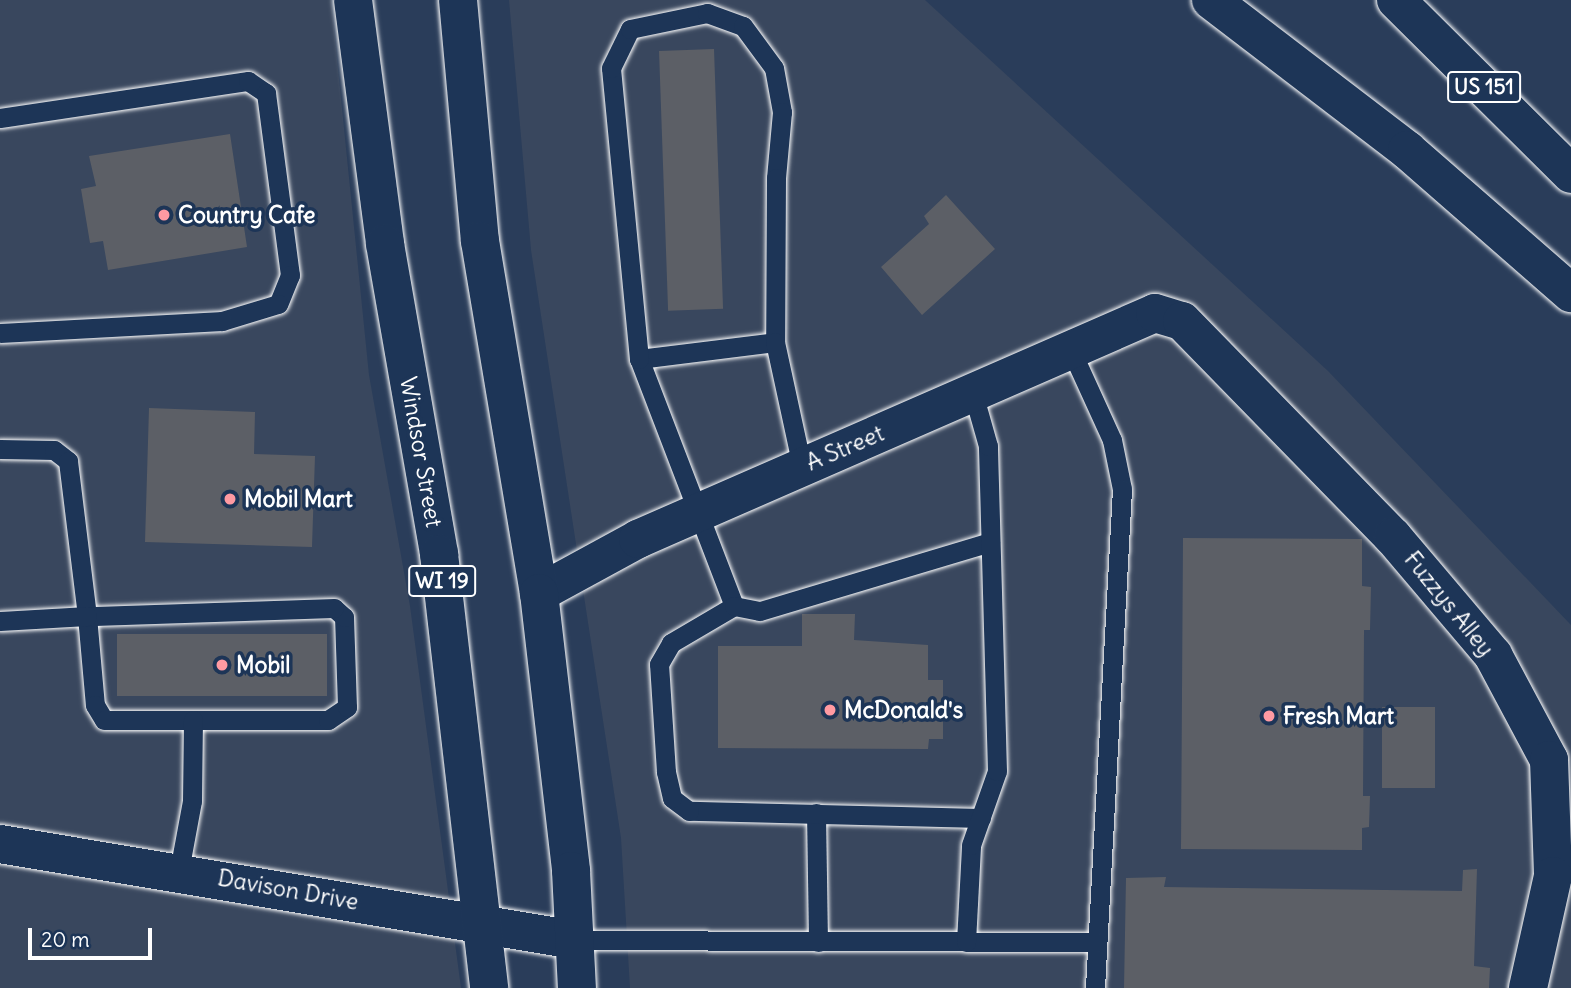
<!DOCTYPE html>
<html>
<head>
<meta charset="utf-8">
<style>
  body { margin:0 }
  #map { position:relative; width:1571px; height:988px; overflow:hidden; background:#2a3d5a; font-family:Delius,sans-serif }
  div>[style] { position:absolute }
  .built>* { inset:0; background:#39475e }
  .building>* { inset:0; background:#5c5f66; transform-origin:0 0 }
  .roads { filter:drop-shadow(0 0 2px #fff) drop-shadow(0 0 2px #fff) }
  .service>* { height:19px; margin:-9.5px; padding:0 9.5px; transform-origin:9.5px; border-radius:9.5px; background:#1d3557 }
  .minor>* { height:38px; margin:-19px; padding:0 19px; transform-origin:19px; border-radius:19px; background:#1d3557 }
  .primary>* { height:38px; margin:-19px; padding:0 19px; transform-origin:19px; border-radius:19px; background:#1d3557 }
  .motorway>* { height:38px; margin:-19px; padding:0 19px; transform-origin:19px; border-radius:19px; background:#1d3557 }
  .dots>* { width:19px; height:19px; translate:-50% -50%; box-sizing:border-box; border:4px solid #1d3557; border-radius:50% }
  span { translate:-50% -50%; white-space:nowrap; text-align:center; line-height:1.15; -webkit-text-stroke:7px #1d3557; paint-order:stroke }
  .shield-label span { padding:2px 5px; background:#1d3557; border:2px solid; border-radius:5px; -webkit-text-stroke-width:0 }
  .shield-label { font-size:21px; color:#fff; font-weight:700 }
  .poi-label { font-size:23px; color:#fff; font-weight:700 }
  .left { translate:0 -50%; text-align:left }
  .street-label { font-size:23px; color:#fff }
  .scale { position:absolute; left:28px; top:928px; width:124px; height:32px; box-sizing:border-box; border:4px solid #fff; border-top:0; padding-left:9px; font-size:21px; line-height:24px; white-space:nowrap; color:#fff; -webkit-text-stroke:5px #1d3557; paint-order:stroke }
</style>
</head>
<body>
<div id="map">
  <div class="built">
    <div style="clip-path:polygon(0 0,331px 0,369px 375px,410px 606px,461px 988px,0 988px)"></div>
    <div style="clip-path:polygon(509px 0,925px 0,1328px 371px,1571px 625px,1571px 988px,630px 988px,621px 838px,531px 250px)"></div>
  </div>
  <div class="building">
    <div style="left:714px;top:49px;width:260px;height:55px;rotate:88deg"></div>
    <div style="clip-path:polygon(230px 134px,247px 247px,108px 270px,103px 241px,90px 243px,81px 189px,96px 186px,89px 156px)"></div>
    <div style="clip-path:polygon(946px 195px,995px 249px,922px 315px,881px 267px,929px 224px,924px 216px)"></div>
    <div style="clip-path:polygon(149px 408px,255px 412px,254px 454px,315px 456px,312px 547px,145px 542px)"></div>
    <div style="clip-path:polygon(1183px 538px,1362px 539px,1362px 586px,1371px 587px,1370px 630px,1364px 630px,1363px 796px,1370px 796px,1369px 827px,1362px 828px,1362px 850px,1181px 849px)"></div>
    <div style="clip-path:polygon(802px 614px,855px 614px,854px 640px,928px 645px,928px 680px,943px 680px,943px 739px,929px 739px,928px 749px,718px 748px,718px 646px,802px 646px)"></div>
    <div style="left:117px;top:634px;width:210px;height:62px"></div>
    <div style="left:1382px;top:707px;width:53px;height:81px"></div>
    <div style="clip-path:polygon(1477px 869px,1474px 966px,1490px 968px,1489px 988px,1124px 988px,1126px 878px,1166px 877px,1164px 887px,1462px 891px,1463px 870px)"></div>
  </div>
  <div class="roads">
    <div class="service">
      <div style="left:0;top:118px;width:251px;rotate:-8.5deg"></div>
      <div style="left:248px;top:81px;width:22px;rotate:34deg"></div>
      <div style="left:266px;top:93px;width:184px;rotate:82.5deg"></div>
      <div style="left:290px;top:275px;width:31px;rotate:112deg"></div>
      <div style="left:278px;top:304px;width:59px;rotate:163.1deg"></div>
      <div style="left:222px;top:321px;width:222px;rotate:176.9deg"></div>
      <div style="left:1071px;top:350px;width:99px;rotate:65.5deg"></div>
      <div style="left:1112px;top:440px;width:50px;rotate:78.5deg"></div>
      <div style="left:1122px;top:489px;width:500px;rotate:93.1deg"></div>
      <div style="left:639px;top:359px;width:137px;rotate:-7.1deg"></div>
      <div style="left:0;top:449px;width:54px;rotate:1.1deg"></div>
      <div style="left:54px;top:450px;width:18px;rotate:38deg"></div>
      <div style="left:68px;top:461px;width:156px;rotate:83deg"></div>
      <div style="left:87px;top:616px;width:89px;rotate:84.9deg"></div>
      <div style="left:95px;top:705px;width:17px;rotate:59deg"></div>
      <div style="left:104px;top:720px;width:224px"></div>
      <div style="left:328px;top:720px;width:23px;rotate:-34deg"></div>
      <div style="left:347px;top:707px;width:90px;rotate:-91.9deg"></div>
      <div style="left:344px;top:617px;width:13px;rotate:-138deg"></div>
      <div style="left:334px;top:608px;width:247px;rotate:178.1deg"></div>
      <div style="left:87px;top:616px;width:87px;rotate:176.7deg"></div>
      <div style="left:734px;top:606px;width:265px;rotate:-111deg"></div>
      <div style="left:639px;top:359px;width:292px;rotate:-95.5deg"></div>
      <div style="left:611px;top:68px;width:43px;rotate:-64deg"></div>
      <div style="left:630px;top:29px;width:79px;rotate:-11.7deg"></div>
      <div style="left:707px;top:13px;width:38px;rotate:20deg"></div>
      <div style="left:743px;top:26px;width:52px;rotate:53.6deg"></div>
      <div style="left:774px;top:68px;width:45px;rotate:79.7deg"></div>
      <div style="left:782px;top:112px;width:66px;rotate:95.2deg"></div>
      <div style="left:776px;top:178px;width:164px;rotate:90.3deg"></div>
      <div style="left:775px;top:342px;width:128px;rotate:77.8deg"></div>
      <div style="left:816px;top:813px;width:129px;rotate:89.1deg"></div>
      <div style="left:981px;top:818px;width:292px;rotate:-178.6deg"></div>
      <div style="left:689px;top:811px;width:21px;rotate:-143deg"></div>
      <div style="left:672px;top:798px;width:27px;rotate:-103deg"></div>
      <div style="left:666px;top:772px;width:108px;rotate:-93.7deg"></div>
      <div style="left:659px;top:664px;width:24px;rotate:-60deg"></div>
      <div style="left:671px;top:643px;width:73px;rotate:-30.4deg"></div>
      <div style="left:734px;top:606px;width:26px;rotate:11deg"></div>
      <div style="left:760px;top:611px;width:240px;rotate:-16.7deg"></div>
      <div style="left:179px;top:871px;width:71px;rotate:-79.5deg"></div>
      <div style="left:192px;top:801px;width:81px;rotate:-89.3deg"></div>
      <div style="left:575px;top:940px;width:522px;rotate:0.22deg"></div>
      <div style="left:966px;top:942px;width:97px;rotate:-87deg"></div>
      <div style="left:971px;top:845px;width:78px;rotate:-70.6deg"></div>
      <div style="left:997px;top:771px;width:325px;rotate:-91.6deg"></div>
      <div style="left:988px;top:446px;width:55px;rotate:-105.8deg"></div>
    </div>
    <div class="minor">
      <div style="left:539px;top:593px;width:113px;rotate:-28.6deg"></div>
      <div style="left:638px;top:539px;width:564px;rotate:-23.61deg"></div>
      <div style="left:1155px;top:313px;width:28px;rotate:17deg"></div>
      <div style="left:1182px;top:321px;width:302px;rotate:45.7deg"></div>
      <div style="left:1393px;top:537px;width:155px;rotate:49.7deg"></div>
      <div style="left:1493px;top:655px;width:119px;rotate:61.9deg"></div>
      <div style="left:1549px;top:760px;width:116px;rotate:88deg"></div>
      <div style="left:1553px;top:876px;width:115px;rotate:102.6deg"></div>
      <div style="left:0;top:844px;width:583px;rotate:9.48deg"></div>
    </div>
    <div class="primary">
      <div style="left:353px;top:0;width:246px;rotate:82.5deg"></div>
      <div style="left:385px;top:244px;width:315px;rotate:80.1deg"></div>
      <div style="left:439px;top:554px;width:437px;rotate:83.4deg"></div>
      <div style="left:458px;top:0;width:242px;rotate:84.8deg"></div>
      <div style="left:480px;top:241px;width:357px;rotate:80.5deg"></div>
      <div style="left:539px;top:593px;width:280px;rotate:83.4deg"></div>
      <div style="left:571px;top:871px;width:117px;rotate:87.1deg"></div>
    </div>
    <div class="motorway">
      <div style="left:1211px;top:0;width:247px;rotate:37.4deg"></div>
      <div style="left:1407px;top:150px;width:218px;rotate:41.1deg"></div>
      <div style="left:1396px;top:0;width:247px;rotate:44.8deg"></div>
    </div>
  </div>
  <div class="dots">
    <div style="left:164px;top:215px;background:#ff9aa2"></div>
    <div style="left:230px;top:499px;background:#ff9aa2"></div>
    <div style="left:222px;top:665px;background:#ff9aa2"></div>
    <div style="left:830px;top:710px;background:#ff9aa2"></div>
    <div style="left:1269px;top:716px;background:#ff9aa2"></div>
  </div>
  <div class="shield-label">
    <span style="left:1484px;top:87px">US 151</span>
    <span style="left:442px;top:581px">WI 19</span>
  </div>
  <div class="poi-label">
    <span class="left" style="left:178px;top:215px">Country Cafe</span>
    <span class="left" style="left:244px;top:499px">Mobil Mart</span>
    <span class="left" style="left:236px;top:665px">Mobil</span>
    <span class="left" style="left:844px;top:710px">McDonald's</span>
    <span class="left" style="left:1283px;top:716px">Fresh Mart</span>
  </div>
  <div class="street-label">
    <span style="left:845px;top:448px;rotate:-23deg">A Street</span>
    <span style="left:421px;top:452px;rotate:80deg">Windsor Street</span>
    <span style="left:1449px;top:604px;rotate:51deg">Fuzzys Alley</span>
    <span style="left:288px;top:890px;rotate:10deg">Davison Drive</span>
  </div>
  <div class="scale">20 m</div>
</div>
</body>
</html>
